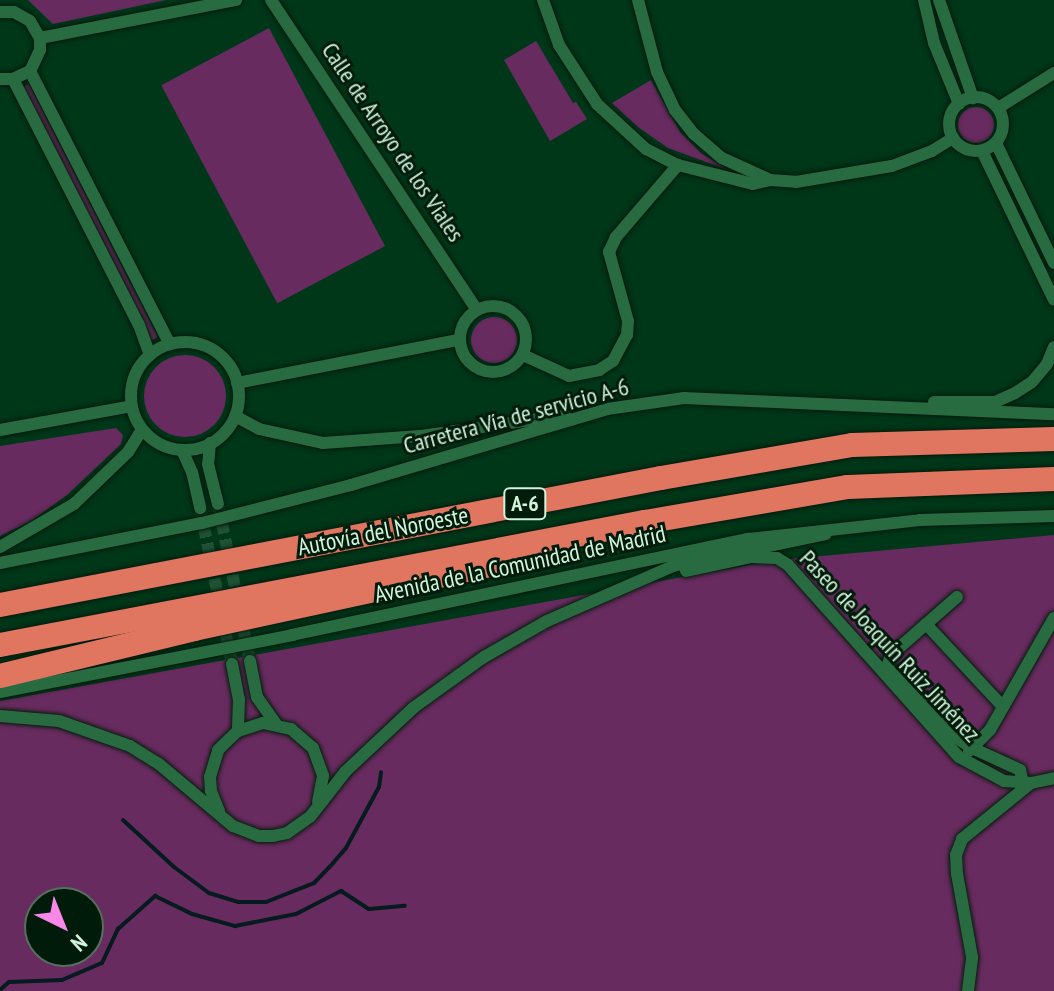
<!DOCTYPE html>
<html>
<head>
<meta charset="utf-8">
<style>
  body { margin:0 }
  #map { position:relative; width:1054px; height:991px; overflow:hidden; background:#003719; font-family:"PT Sans Narrow",sans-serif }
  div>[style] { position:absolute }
  .green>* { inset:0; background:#682b5f; transform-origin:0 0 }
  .round { border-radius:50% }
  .stream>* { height:4px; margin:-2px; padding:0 2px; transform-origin:2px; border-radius:2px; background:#051b1f }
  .street-tunnel>* { height:12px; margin-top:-6px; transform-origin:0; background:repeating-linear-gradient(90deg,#205336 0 12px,transparent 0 18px) }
  .roads { filter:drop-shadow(0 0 2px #051a0c) drop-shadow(0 0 2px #051a0c) }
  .street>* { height:12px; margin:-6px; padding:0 6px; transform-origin:6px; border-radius:6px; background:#286b41 }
  .street>.ring { margin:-6px; padding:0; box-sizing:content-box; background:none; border:12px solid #286b41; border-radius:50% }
  .highway>* { height:24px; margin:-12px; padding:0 12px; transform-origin:12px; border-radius:12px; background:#e17660 }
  span { translate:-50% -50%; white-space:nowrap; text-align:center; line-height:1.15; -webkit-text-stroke:6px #011b0a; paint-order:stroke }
  .shield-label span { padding:2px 6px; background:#011b0a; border:2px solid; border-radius:6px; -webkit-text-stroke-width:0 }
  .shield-label { font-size:22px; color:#d2f3db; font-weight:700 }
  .street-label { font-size:24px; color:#d2f3db }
  .north { position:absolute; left:24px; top:887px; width:80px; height:80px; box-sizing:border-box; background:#011b0a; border:2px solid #55715e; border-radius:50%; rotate:137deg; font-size:22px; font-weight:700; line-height:32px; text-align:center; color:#d2f3db }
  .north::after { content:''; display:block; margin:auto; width:28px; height:36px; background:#f987e8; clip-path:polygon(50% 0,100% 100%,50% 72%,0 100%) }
</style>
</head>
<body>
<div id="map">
  <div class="green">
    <div style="clip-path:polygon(28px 0,166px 0,53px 24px)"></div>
    <div style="left:269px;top:28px;width:247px;height:122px;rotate:62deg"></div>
    <div style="clip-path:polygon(536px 41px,573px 103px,576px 102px,587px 119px,550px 141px,504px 60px)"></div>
    <div style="clip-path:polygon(651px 80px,680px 132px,701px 153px,728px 170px,668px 148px,638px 127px,612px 103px)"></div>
    <div style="left:29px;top:84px;width:284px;height:7px;rotate:63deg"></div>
    <div class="round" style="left:958px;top:107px;width:36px;height:36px"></div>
    <div class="round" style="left:471px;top:317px;width:46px;height:46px"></div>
    <div class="round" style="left:144px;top:355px;width:82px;height:82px"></div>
    <div style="clip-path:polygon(116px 428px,123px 435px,121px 444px,67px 495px,31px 521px,0 536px,0 446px)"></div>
    <div style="clip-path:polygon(evenodd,1054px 535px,1054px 991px,0 991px,0 701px,777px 560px,1054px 535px,40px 903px,88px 903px,88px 951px,40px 951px,40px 903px)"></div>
  </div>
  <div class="stream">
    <div style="left:123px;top:820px;width:69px;rotate:42.7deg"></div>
    <div style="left:174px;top:867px;width:44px;rotate:36.6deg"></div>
    <div style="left:209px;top:893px;width:31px;rotate:17deg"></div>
    <div style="left:239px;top:902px;width:27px"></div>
    <div style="left:266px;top:902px;width:52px;rotate:-21.6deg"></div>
    <div style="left:314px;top:883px;width:28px;rotate:-46deg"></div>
    <div style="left:333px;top:863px;width:20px;rotate:-49deg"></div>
    <div style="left:346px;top:848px;width:69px;rotate:-61.6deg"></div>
    <div style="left:379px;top:787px;width:15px;rotate:-82deg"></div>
    <div style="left:0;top:990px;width:12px;rotate:-42deg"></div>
    <div style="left:9px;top:982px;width:53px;rotate:-2.2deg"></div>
    <div style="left:62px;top:980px;width:43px;rotate:-23deg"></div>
    <div style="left:102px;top:963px;width:38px;rotate:-65deg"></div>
    <div style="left:118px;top:929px;width:50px;rotate:-41.7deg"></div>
    <div style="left:155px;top:896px;width:41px;rotate:25.9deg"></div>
    <div style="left:192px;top:914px;width:45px;rotate:15.6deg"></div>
    <div style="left:235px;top:926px;width:62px;rotate:-11.1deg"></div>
    <div style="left:296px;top:914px;width:51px;rotate:-27.1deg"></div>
    <div style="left:341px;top:891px;width:33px;rotate:33deg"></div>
    <div style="left:369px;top:909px;width:36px;rotate:-5deg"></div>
  </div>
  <div class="street-tunnel">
    <div style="left:218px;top:504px;width:160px;rotate:78.5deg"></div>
    <div style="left:200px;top:508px;width:159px;rotate:78.4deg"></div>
  </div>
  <div class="roads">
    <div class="street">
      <div style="left:271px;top:0;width:372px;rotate:56.4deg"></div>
      <div style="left:543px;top:0;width:48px;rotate:70.4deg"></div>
      <div style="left:559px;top:45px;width:70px;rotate:57.2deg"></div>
      <div style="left:597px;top:104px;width:67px;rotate:42.6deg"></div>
      <div style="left:646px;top:149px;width:36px;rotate:27deg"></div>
      <div style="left:678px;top:165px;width:77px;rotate:14.2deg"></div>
      <div style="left:753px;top:184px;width:17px;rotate:-13deg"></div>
      <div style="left:770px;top:180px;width:26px;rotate:4deg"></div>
      <div style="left:796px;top:182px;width:97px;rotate:-9.5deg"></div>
      <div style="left:892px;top:166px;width:43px;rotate:-20.6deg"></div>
      <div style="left:932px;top:151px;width:25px;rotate:-32deg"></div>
      <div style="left:638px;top:0;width:74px;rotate:75.2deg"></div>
      <div style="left:657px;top:72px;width:42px;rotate:64.7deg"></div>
      <div style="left:675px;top:110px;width:31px;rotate:52deg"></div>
      <div style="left:694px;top:134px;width:37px;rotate:41deg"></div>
      <div style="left:722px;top:158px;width:53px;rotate:24.6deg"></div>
      <div style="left:924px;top:0;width:44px;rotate:76.9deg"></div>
      <div style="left:934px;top:43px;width:66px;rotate:67.7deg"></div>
      <div style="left:939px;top:0;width:104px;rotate:70.9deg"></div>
      <div style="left:0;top:12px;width:14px"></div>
      <div style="left:14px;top:12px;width:18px;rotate:29deg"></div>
      <div style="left:30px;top:21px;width:20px;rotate:60deg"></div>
      <div style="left:40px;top:38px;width:12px;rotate:90deg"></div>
      <div style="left:40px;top:50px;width:23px;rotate:115deg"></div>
      <div style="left:30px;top:71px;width:19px;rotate:155deg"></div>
      <div style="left:13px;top:79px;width:13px;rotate:180deg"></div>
      <div style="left:40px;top:38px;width:200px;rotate:-11deg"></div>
      <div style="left:30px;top:71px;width:307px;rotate:62.9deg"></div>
      <div style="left:13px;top:79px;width:276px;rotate:62.9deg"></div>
      <div style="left:139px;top:325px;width:32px;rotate:70deg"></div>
      <div class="ring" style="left:949px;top:97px;width:42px;height:42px"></div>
      <div style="left:998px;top:108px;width:66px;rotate:-32deg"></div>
      <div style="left:996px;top:143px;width:133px;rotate:64.2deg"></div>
      <div style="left:982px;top:151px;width:165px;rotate:64.2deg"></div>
      <div class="ring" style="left:460px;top:306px;width:54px;height:54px"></div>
      <div class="ring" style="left:131px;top:342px;width:96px;height:96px"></div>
      <div style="left:523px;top:355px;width:51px;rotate:24.5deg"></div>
      <div style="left:569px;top:376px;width:31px;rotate:-11deg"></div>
      <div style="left:599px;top:370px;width:17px;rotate:-33deg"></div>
      <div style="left:613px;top:361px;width:30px;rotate:-62deg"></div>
      <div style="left:627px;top:335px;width:14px;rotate:-86deg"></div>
      <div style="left:628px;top:321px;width:72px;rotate:-105.4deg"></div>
      <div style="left:609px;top:252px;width:17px;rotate:-65deg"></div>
      <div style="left:616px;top:237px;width:95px;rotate:-49.3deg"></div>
      <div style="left:237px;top:383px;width:226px;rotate:-11deg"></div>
      <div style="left:934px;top:402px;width:61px"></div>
      <div style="left:995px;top:402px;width:22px;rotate:-24deg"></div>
      <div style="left:1015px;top:393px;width:20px;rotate:-33deg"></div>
      <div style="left:1032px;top:382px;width:23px;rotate:-50deg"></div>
      <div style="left:1047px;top:364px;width:18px;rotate:-68deg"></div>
      <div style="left:235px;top:416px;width:27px;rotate:28deg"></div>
      <div style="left:259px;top:429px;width:66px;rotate:12.3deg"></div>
      <div style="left:323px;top:443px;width:97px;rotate:-4.1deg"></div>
      <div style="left:420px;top:436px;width:147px;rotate:-8.2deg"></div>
      <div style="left:0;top:430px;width:134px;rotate:-10.3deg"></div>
      <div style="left:210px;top:443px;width:21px;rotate:95deg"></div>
      <div style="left:208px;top:464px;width:41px;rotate:76deg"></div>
      <div style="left:182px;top:450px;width:24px;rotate:66deg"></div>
      <div style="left:192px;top:472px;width:37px;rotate:77deg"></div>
      <div style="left:0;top:547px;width:86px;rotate:-30.2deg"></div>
      <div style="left:74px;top:504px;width:75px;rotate:-43.9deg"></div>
      <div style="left:128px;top:452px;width:26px;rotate:-58deg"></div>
      <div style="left:0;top:563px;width:206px;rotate:-11.2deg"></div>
      <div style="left:202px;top:523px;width:154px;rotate:-14.3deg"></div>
      <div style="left:351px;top:485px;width:267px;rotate:-16.5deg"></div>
      <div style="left:607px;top:409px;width:78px;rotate:-8.1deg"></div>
      <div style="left:684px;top:398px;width:370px;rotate:2.5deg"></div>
      <div style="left:686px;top:571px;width:66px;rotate:-12.2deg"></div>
      <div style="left:751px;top:557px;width:26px;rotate:2deg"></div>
      <div style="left:777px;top:558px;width:13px;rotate:32deg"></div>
      <div style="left:788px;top:565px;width:257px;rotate:48.3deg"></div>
      <div style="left:959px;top:757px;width:51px;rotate:28.1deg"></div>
      <div style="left:1004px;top:781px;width:27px;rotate:4deg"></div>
      <div style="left:957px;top:597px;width:88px;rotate:138.7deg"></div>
      <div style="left:891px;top:655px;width:13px;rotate:108deg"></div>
      <div style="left:887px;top:667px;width:93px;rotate:46.3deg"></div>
      <div style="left:951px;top:734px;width:25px;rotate:34deg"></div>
      <div style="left:972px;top:748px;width:53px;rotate:24.6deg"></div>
      <div style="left:1020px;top:770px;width:9px;rotate:77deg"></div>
      <div style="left:926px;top:624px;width:113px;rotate:47.1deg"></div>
      <div style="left:250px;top:661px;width:37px;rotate:79deg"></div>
      <div style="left:257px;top:697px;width:33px;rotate:55deg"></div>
      <div style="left:232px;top:664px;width:36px;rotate:79deg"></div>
      <div style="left:239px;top:699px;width:32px;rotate:92deg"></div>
      <div style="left:0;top:692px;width:298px;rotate:-11deg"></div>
      <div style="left:292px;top:635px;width:467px;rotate:-11.9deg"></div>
      <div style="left:749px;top:539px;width:172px;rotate:-6.3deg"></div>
      <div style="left:920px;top:520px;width:134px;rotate:-1.7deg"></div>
      <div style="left:0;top:716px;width:59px;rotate:4.8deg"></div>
      <div style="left:59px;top:721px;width:75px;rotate:19.4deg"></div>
      <div style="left:130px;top:746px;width:34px;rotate:32deg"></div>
      <div style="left:159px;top:764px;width:97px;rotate:40deg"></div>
      <div style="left:233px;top:826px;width:28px;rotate:21deg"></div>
      <div style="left:259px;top:836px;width:14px"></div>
      <div style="left:273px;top:836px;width:14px;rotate:-12deg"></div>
      <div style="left:287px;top:833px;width:28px;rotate:-35deg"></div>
      <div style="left:310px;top:817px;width:58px;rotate:-52deg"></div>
      <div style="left:346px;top:771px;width:92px;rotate:-43.2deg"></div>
      <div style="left:413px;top:708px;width:87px;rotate:-35.7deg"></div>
      <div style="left:484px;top:657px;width:73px;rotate:-29.7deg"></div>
      <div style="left:547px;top:621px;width:137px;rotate:-23.6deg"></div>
      <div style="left:673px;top:566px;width:156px;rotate:-11.8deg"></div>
      <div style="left:969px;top:751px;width:30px;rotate:-45deg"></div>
      <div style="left:990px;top:730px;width:129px;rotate:-60.3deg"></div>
      <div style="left:219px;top:811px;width:22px;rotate:-112deg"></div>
      <div style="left:211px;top:791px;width:14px;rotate:-94deg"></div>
      <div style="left:210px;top:777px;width:28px;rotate:-73deg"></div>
      <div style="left:218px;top:750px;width:28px;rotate:-44deg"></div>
      <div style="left:238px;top:731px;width:26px;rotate:-18deg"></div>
      <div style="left:263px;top:723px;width:29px;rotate:12deg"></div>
      <div style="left:291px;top:729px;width:29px;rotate:41deg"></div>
      <div style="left:313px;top:748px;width:30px;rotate:70deg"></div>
      <div style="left:323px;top:776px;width:26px;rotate:101deg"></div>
      <div style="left:968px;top:991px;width:34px;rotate:-83deg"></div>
      <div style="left:972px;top:957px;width:84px;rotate:-100.2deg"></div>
      <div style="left:957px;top:874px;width:19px;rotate:-93deg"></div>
      <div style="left:956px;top:855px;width:17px;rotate:-69deg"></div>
      <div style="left:962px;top:839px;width:89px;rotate:-39.1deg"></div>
      <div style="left:1031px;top:783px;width:24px;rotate:-12deg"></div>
    </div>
    <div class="highway">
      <div style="left:0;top:605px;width:673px;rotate:-10.88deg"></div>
      <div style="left:661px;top:478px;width:194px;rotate:-9.8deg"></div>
      <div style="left:852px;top:445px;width:202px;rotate:-1.7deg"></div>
      <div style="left:0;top:645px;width:657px;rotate:-10.8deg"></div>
      <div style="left:645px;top:522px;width:206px;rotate:-9.8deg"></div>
      <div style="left:848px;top:487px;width:206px;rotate:-2.2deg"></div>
      <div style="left:0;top:676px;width:200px;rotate:-13.6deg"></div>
      <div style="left:194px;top:629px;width:302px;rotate:-12.2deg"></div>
    </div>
  </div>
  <div class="shield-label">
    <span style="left:525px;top:504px">A-6</span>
  </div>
  <div class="street-label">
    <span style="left:393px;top:142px;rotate:56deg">Calle de Arroyo de los Viales</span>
    <span style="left:516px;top:416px;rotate:-15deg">Carretera Vía de servicio A-6</span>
    <span style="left:383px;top:531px;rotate:-11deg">Autovía del Noroeste</span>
    <span style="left:520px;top:564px;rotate:-12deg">Avenida de la Comunidad de Madrid</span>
    <span style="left:890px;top:646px;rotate:47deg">Paseo de Joaquín Ruiz Jiménez</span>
  </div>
  <div class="north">N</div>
</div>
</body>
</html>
